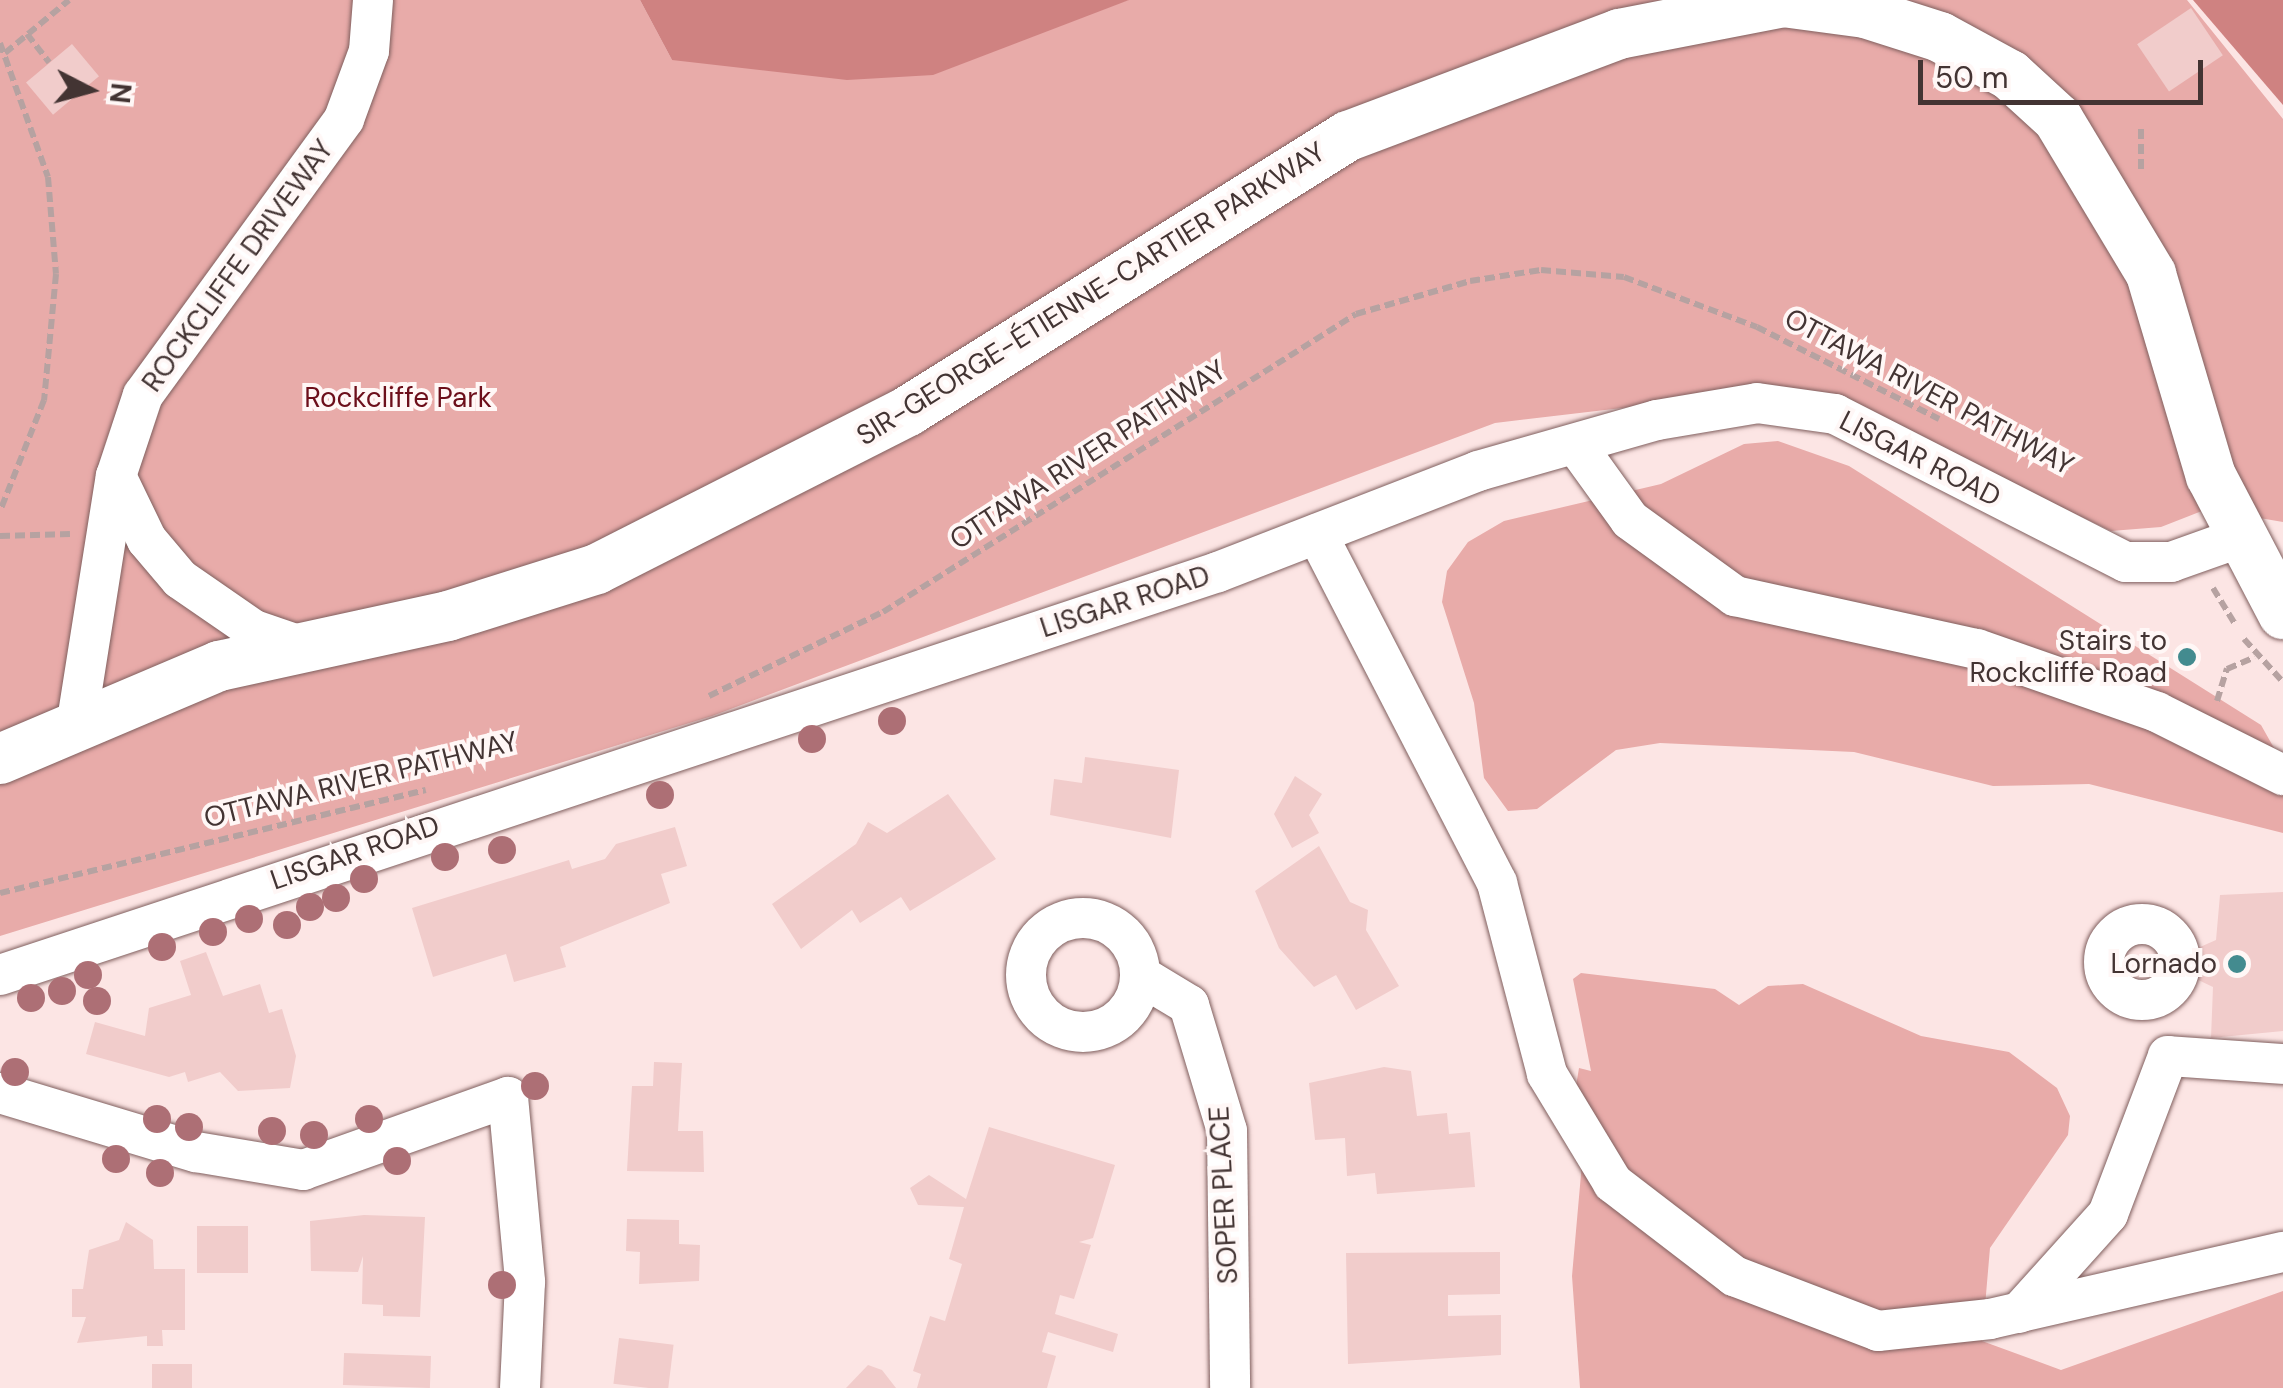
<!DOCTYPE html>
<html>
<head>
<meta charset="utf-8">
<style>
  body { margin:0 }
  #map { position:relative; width:2283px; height:1388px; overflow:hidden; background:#fce5e4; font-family:"DM Sans",sans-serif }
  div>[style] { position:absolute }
  .green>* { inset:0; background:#e8aba9 }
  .water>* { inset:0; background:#cf8281 }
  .building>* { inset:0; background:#f1cccb; transform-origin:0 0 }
  .path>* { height:6px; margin-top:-3px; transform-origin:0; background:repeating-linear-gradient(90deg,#b6a2a1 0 10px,transparent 0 15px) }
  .roads { filter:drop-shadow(0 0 2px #805f5e) drop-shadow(0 0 2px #805f5e) }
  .minor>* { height:40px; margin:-20px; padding:0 20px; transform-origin:20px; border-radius:20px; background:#fff }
  .minor>.ring { margin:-20px; padding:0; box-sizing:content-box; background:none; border:40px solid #fff; border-radius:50% }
  .major>* { height:50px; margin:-25px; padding:0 25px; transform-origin:25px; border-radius:25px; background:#fff }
  .trees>* { width:28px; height:28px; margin:-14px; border-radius:50%; background:#ad6f75 }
  .dots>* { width:28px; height:28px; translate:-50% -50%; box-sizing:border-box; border:5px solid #fff7f6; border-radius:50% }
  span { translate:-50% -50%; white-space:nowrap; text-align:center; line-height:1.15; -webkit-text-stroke:8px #fff7f6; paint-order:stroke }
  .street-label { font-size:28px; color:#433433 }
  .park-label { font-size:28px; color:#6c0f1b }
  .poi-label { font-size:28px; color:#433433 }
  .right { translate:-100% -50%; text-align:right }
  .north { position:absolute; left:40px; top:40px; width:100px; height:100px; -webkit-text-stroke:8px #fff7f6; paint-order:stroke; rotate:96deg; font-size:28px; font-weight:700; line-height:40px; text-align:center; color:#433433 }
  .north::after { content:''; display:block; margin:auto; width:35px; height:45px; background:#433433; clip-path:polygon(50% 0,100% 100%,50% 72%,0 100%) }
  .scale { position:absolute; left:1918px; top:60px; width:285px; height:45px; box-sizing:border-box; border:5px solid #433433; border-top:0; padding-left:12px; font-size:30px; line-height:35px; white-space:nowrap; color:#433433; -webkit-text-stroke:8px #fff7f6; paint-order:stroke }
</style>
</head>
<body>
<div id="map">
  <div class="green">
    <div style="clip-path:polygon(0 0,640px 0,672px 60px,1077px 16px,1128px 0,2187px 0,2283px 119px,2283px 522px,2207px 509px,2161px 527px,2111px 531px,1840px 402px,1639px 406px,1495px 423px,712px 716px,0 936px)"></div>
    <div style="clip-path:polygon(1778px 441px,1849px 466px,2261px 725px,2283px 764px,2283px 833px,2089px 784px,1993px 786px,1854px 752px,1660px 743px,1616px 750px,1537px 809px,1508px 811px,1484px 778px,1474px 703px,1442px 602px,1447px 571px,1468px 542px,1504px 521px,1661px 484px,1744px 444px)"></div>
    <div style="clip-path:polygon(1581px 973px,1715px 989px,1739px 1005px,1768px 986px,1803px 984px,1921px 1036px,2009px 1052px,2057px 1088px,2070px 1116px,2068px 1135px,1990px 1248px,1982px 1341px,2061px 1370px,2283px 1291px,2283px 1388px,1580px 1388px,1572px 1276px,1586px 1118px,1576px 1086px,1579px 1068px,1591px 1071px,1573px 979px)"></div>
  </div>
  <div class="water">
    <div style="clip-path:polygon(640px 0,1129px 0,933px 75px,847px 80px,672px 60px)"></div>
    <div style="clip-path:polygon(2193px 0,2283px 0,2283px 105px)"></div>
  </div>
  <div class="building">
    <div style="left:2191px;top:8px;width:57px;height:65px;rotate:56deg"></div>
    <div style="left:72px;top:44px;width:42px;height:60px;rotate:50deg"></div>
    <div style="clip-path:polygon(1085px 757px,1179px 770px,1171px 838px,1050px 815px,1054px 779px,1082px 783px)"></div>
    <div style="clip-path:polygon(1295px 776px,1322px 794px,1309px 815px,1319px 833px,1292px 848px,1274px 814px)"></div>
    <div style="clip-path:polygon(948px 794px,996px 859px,910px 911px,901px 897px,860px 923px,852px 910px,801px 949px,772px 904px,856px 844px,868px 822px,887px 833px)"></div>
    <div style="clip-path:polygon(675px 827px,687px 866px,661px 874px,670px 903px,560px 947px,566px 967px,514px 982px,506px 954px,433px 977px,412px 908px,569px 860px,572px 869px,605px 859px,616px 844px)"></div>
    <div style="clip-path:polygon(1319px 846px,1350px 902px,1368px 910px,1366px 930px,1399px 986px,1356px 1010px,1336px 975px,1314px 987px,1279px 948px,1255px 891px)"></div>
    <div style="clip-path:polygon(2283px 892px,2283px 1031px,2211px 1038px,2213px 987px,2192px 977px,2191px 951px,2216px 940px,2220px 895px)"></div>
    <div style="clip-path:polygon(206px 952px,223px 996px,260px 984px,269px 1013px,282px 1009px,296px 1056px,290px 1088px,238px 1091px,220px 1072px,188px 1082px,185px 1072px,169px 1077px,86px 1054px,95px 1022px,145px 1036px,149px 1008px,191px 995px,180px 961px)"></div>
    <div style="clip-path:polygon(654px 1062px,682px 1063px,678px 1131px,703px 1131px,704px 1172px,627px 1171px,632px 1086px,653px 1086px)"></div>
    <div style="clip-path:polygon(1384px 1067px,1411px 1071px,1417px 1116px,1447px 1113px,1449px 1134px,1470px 1132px,1475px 1187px,1377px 1194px,1375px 1173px,1347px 1176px,1345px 1138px,1315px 1140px,1309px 1083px)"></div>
    <div style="clip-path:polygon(989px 1127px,1115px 1165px,1093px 1238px,1079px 1242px,1091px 1245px,1074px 1299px,1060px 1295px,1055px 1314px,1118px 1334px,1113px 1352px,1048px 1332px,1042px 1352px,1056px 1356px,1047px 1388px,917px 1388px,921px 1374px,913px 1371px,930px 1316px,945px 1321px,962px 1264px,949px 1259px,964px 1207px,918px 1205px,910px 1188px,929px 1175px,966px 1199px)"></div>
    <div style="clip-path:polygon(364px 1215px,425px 1217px,420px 1317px,383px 1316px,383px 1305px,362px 1304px,363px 1256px,358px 1272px,311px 1271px,310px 1221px)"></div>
    <div style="clip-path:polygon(627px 1219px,679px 1220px,679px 1244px,700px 1245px,699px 1281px,639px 1284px,640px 1252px,626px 1251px)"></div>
    <div style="clip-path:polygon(126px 1222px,153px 1240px,154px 1269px,185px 1269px,185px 1330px,162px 1330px,163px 1346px,147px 1346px,147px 1336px,77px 1343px,86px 1317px,72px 1317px,72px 1289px,83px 1289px,89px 1250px,119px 1240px)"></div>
    <div style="left:248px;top:1226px;width:47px;height:51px;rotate:90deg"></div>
    <div style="clip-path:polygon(1500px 1252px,1500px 1294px,1448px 1295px,1448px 1316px,1501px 1315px,1501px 1355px,1348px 1364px,1346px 1253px)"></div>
    <div style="left:619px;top:1338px;width:55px;height:46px;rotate:7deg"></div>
    <div style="left:431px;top:1356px;width:32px;height:87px;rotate:92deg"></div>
    <div style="left:152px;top:1364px;width:40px;height:24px"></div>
    <div style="clip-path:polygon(868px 1365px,882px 1370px,896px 1388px,846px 1388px)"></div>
  </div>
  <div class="path">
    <div style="left:27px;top:34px;width:36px;rotate:52deg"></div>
    <div style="left:0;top:43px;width:142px;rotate:70.3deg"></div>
    <div style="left:48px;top:177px;width:97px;rotate:85.3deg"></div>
    <div style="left:56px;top:274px;width:127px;rotate:95.4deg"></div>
    <div style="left:44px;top:400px;width:119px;rotate:111.6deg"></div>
    <div style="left:5px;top:53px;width:83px;rotate:-39.6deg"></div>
    <div style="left:2141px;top:169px;width:42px;rotate:-90deg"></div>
    <div style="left:0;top:536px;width:70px;rotate:-1.6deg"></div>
    <div style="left:2213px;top:588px;width:42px;rotate:58.6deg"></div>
    <div style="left:2244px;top:639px;width:58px;rotate:47.8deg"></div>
    <div style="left:709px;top:696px;width:193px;rotate:-25.8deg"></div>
    <div style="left:883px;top:612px;width:559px;rotate:-32.21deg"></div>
    <div style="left:1356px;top:314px;width:119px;rotate:-16.1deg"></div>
    <div style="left:1470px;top:281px;width:72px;rotate:-8.8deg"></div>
    <div style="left:1541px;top:270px;width:83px;rotate:4.8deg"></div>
    <div style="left:1624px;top:277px;width:142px;rotate:20.6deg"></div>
    <div style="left:1757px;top:327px;width:204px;rotate:26.8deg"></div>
    <div style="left:2217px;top:701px;width:34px;rotate:-73deg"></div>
    <div style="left:2227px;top:669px;width:30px;rotate:-23deg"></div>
    <div style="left:0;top:893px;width:438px;rotate:-13.6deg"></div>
  </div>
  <div class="roads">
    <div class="minor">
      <div style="left:1576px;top:445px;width:92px;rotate:54.2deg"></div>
      <div style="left:1630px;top:520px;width:130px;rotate:35.9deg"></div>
      <div style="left:1735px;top:596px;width:248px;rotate:12.4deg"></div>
      <div style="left:1977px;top:649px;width:191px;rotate:19.3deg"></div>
      <div style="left:2157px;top:712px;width:141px;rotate:26.6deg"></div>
      <div style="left:116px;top:476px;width:71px;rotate:64.2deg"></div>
      <div style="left:147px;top:540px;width:51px;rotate:49.8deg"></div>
      <div style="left:180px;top:579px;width:90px;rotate:34.6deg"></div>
      <div style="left:254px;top:630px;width:50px;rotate:18.8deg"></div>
      <div style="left:1317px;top:534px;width:393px;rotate:62.7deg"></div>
      <div style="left:1497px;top:883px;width:197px;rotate:75.3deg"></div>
      <div style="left:1547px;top:1074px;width:127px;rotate:58.8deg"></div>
      <div style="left:1613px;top:1183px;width:153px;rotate:37.5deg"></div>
      <div style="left:1734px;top:1276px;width:154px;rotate:20.9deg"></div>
      <div style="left:1878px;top:1331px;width:113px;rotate:-6.1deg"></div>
      <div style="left:1990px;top:1319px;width:301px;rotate:-12.9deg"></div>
      <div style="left:77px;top:721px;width:248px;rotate:-81deg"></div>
      <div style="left:116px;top:476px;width:85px;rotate:-71.6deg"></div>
      <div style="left:143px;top:395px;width:341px;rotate:-53.9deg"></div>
      <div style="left:344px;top:119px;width:72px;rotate:-69.8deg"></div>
      <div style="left:369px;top:51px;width:51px;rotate:-85.5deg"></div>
      <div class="ring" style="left:1026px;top:918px;width:74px;height:74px"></div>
      <div class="ring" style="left:2104px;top:924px;width:36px;height:36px"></div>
      <div style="left:0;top:975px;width:1283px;rotate:-18.31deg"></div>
      <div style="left:1218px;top:572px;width:279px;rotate:-21.2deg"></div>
      <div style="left:1478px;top:471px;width:186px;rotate:-15.9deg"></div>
      <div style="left:1657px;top:420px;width:101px;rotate:-9.6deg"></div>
      <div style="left:1757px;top:403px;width:79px;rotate:8deg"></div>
      <div style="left:1835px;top:414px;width:326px;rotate:27deg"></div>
      <div style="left:2126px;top:562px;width:45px"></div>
      <div style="left:2171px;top:562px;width:69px;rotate:-19.5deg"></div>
      <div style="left:1141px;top:976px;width:56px;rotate:31.1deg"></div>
      <div style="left:1189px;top:1005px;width:132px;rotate:73.2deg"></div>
      <div style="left:1227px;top:1131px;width:257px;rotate:89.3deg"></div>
      <div style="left:0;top:1093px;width:205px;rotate:16.8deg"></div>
      <div style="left:196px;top:1152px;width:109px;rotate:9.5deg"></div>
      <div style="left:303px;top:1170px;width:218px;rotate:-19.6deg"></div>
      <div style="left:508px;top:1097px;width:186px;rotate:84.7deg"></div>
      <div style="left:525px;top:1282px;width:106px;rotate:92.7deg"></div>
      <div style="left:2019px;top:1313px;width:133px;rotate:-48deg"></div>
      <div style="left:2108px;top:1214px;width:169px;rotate:-69.2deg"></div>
      <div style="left:2168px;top:1056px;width:115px;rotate:4deg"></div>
    </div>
    <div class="major">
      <div style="left:0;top:759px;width:238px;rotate:-23deg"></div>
      <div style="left:219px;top:666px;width:234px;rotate:-12.3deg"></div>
      <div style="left:448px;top:616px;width:156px;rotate:-17.5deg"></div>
      <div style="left:597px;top:569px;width:349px;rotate:-26.9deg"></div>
      <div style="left:908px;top:411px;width:519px;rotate:-32.01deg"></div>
      <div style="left:1348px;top:136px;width:290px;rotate:-20.6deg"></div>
      <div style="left:1619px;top:34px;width:167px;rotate:-11deg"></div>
      <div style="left:1783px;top:2px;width:83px;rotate:7.6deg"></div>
      <div style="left:1865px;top:13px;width:79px;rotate:17.7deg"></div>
      <div style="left:1940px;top:37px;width:80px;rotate:28.5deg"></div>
      <div style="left:2010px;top:75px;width:65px;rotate:42.5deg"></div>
      <div style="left:2058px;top:119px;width:181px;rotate:59deg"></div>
      <div style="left:2151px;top:274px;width:211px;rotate:73.5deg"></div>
      <div style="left:2211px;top:476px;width:156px;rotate:62.4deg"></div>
    </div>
  </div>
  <div class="trees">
    <div style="left:892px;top:721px"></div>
    <div style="left:812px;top:739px"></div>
    <div style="left:660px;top:795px"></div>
    <div style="left:502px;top:850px"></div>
    <div style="left:445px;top:857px"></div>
    <div style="left:364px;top:879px"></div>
    <div style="left:336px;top:898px"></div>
    <div style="left:310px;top:907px"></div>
    <div style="left:249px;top:919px"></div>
    <div style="left:287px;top:925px"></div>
    <div style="left:213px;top:932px"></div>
    <div style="left:162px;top:947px"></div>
    <div style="left:88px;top:975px"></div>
    <div style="left:62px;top:991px"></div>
    <div style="left:31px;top:998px"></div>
    <div style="left:97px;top:1001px"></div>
    <div style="left:15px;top:1072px"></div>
    <div style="left:535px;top:1086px"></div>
    <div style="left:157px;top:1119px"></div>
    <div style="left:369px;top:1119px"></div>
    <div style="left:189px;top:1127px"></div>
    <div style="left:272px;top:1131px"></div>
    <div style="left:314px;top:1135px"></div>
    <div style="left:116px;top:1159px"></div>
    <div style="left:397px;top:1161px"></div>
    <div style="left:160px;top:1173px"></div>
    <div style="left:502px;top:1285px"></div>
  </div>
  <div class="dots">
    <div style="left:2187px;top:657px;background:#438b8f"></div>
    <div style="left:2237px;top:964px;background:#438b8f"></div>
  </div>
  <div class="street-label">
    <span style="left:238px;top:266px;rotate:-54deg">ROCKCLIFFE DRIVEWAY</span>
    <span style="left:1091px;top:294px;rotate:-32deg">SIR-GEORGE-ÉTIENNE-CARTIER PARKWAY</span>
    <span style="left:1929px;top:392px;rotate:28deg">OTTAWA RIVER PATHWAY</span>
    <span style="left:1088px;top:455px;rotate:-33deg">OTTAWA RIVER PATHWAY</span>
    <span style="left:1920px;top:459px;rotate:27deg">LISGAR ROAD</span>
    <span style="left:1125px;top:602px;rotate:-18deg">LISGAR ROAD</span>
    <span style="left:361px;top:780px;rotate:-14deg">OTTAWA RIVER PATHWAY</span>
    <span style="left:355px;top:853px;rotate:-19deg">LISGAR ROAD</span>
    <span style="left:1224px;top:1195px;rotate:-93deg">SOPER PLACE</span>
  </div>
  <div class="park-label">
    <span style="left:398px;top:398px">Rockcliffe Park</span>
  </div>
  <div class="poi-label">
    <span class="right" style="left:2167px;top:657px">Stairs to<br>Rockcliffe Road</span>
    <span class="right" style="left:2217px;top:964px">Lornado</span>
  </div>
  <div class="north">N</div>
  <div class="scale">50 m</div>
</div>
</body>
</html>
